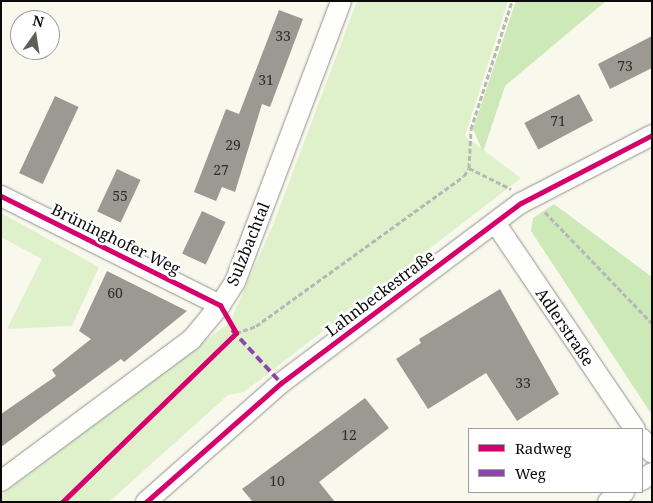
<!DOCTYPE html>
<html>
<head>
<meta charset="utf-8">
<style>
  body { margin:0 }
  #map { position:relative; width:653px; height:503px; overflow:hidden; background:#f9f8ed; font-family:"Noto Serif",serif }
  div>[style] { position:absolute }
  .green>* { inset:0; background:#dff1cb }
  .forest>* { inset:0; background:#cee9b8 }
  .building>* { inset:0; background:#9c9993; transform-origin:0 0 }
  .path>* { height:3px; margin-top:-1.5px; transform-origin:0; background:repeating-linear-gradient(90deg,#b7b7b5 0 5px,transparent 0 7.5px) }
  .roads { filter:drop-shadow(0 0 1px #92918c) drop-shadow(0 0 1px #92918c) }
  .minor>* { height:20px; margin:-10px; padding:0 10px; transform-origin:10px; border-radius:10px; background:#fefefc }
  .quiet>* { height:4px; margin-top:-2px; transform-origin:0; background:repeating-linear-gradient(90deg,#8e44ad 0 8px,transparent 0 12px) }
  .cycleway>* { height:5px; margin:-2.5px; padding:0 2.5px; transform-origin:2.5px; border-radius:2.5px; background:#d6006c }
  span { translate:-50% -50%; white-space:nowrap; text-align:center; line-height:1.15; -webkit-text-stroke:5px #fff; paint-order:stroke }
  .number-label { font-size:14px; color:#2e2e2c }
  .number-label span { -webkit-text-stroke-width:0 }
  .street-label { font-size:16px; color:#0a0a0a }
  .frame { position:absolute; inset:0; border:2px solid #0a0a0a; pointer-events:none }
  .legend { position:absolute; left:468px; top:428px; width:175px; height:65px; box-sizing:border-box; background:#fff; border:1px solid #9d9d9d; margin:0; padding:6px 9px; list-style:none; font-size:15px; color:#0a0a0a }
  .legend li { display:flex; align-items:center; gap:10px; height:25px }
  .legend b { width:25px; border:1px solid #9d9d9d }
  .north { position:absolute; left:10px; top:10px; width:50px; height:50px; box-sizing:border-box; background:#fff; border:1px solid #9d9d9d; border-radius:50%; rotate:13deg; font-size:14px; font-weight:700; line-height:20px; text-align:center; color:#0a0a0a }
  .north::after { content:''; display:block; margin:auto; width:18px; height:22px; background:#5e5d59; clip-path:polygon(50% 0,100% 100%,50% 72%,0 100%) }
</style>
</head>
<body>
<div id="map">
  <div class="green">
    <div style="clip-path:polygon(357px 1px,508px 1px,465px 136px,521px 178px,244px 392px,228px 395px,109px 502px,1px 502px,1px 495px,230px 322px,273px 225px)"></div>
    <div style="clip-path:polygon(1px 213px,99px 267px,72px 326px,7px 329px,42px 259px,1px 237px)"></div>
  </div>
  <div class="forest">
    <div style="clip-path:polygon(516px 1px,606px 1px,505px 86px,483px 152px,473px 129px)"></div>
    <div style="clip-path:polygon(554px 204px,652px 277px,652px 415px,531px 231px,533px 218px)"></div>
  </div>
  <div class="building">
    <div style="clip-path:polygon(279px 10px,303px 19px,270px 107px,262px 104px,235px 192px,222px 187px,216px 201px,194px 192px,226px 109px,239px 114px)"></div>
    <div style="clip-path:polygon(652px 36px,652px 68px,610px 89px,598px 64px)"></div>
    <div style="left:579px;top:94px;width:30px;height:62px;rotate:62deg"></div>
    <div style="left:55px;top:96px;width:26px;height:85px;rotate:25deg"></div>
    <div style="left:117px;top:169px;width:26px;height:47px;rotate:25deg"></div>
    <div style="left:202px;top:211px;width:26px;height:47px;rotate:25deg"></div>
    <div style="clip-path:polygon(107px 271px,187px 311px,124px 362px,121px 359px,1px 447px,1px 414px,56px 376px,52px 370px,91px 339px,79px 331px)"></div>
    <div style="clip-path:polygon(500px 289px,559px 394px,517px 421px,486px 373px,428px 409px,396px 359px,421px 343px,419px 339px)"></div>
    <div style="clip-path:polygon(365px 398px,389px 428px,319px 482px,335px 502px,253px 502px,242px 489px)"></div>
  </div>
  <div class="path">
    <div style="left:469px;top:168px;width:47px;rotate:26.6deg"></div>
    <div style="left:545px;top:212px;width:154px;rotate:46.1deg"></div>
    <div style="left:236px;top:333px;width:21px;rotate:-19deg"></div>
    <div style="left:256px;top:326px;width:256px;rotate:-35.8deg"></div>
    <div style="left:464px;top:176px;width:9px;rotate:-58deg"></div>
    <div style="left:469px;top:168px;width:39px;rotate:-87deg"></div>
    <div style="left:471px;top:129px;width:134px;rotate:-72.2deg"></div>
  </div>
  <div class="roads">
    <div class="minor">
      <div style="left:1px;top:196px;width:245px;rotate:26.5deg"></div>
      <div style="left:496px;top:224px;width:248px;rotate:55.9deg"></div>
      <div style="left:642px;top:439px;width:17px;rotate:54deg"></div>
      <div style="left:642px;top:480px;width:12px;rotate:-35deg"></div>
      <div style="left:1px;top:481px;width:238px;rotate:-36.6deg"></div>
      <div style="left:192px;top:339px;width:44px;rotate:-50.5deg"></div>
      <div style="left:220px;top:305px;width:27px;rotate:-57deg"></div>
      <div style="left:235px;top:282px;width:300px;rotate:-69.3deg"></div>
      <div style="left:146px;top:502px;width:180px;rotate:-41.4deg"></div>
      <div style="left:281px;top:383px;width:300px;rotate:-36.9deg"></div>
      <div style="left:521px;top:203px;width:148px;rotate:-27.4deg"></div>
      <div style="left:608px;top:502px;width:19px;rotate:-32deg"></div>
    </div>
  </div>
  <div class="quiet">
    <div style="left:232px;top:330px;width:72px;rotate:47.2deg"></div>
  </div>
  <div class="cycleway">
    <div style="left:1px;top:196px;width:245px;rotate:26.5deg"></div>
    <div style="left:220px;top:305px;width:32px;rotate:60deg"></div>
    <div style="left:236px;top:333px;width:243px;rotate:135.8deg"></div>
    <div style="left:146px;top:502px;width:180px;rotate:-41.4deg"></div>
    <div style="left:281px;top:383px;width:300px;rotate:-36.9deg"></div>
    <div style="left:521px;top:203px;width:148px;rotate:-27.4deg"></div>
  </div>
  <div class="number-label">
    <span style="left:283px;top:36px">33</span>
    <span style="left:625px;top:66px">73</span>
    <span style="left:266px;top:80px">31</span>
    <span style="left:558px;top:121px">71</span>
    <span style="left:233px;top:145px">29</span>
    <span style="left:221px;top:170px">27</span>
    <span style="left:120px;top:196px">55</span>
    <span style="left:115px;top:293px">60</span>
    <span style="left:523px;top:383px">33</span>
    <span style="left:349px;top:435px">12</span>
    <span style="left:277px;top:481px">10</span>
  </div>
  <div class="street-label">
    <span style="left:116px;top:239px;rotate:26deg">Brüninghofer Weg</span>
    <span style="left:248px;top:244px;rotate:-68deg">Sulzbachtal</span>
    <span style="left:380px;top:293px;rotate:-37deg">Lahnbeckestraße</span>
    <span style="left:565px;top:327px;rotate:56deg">Adlerstraße</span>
  </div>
  <div class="frame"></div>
  <ul class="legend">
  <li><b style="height:6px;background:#d6006c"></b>Radweg</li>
  <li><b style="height:6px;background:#8e44ad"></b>Weg</li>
  </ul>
  <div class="north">N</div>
</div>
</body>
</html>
